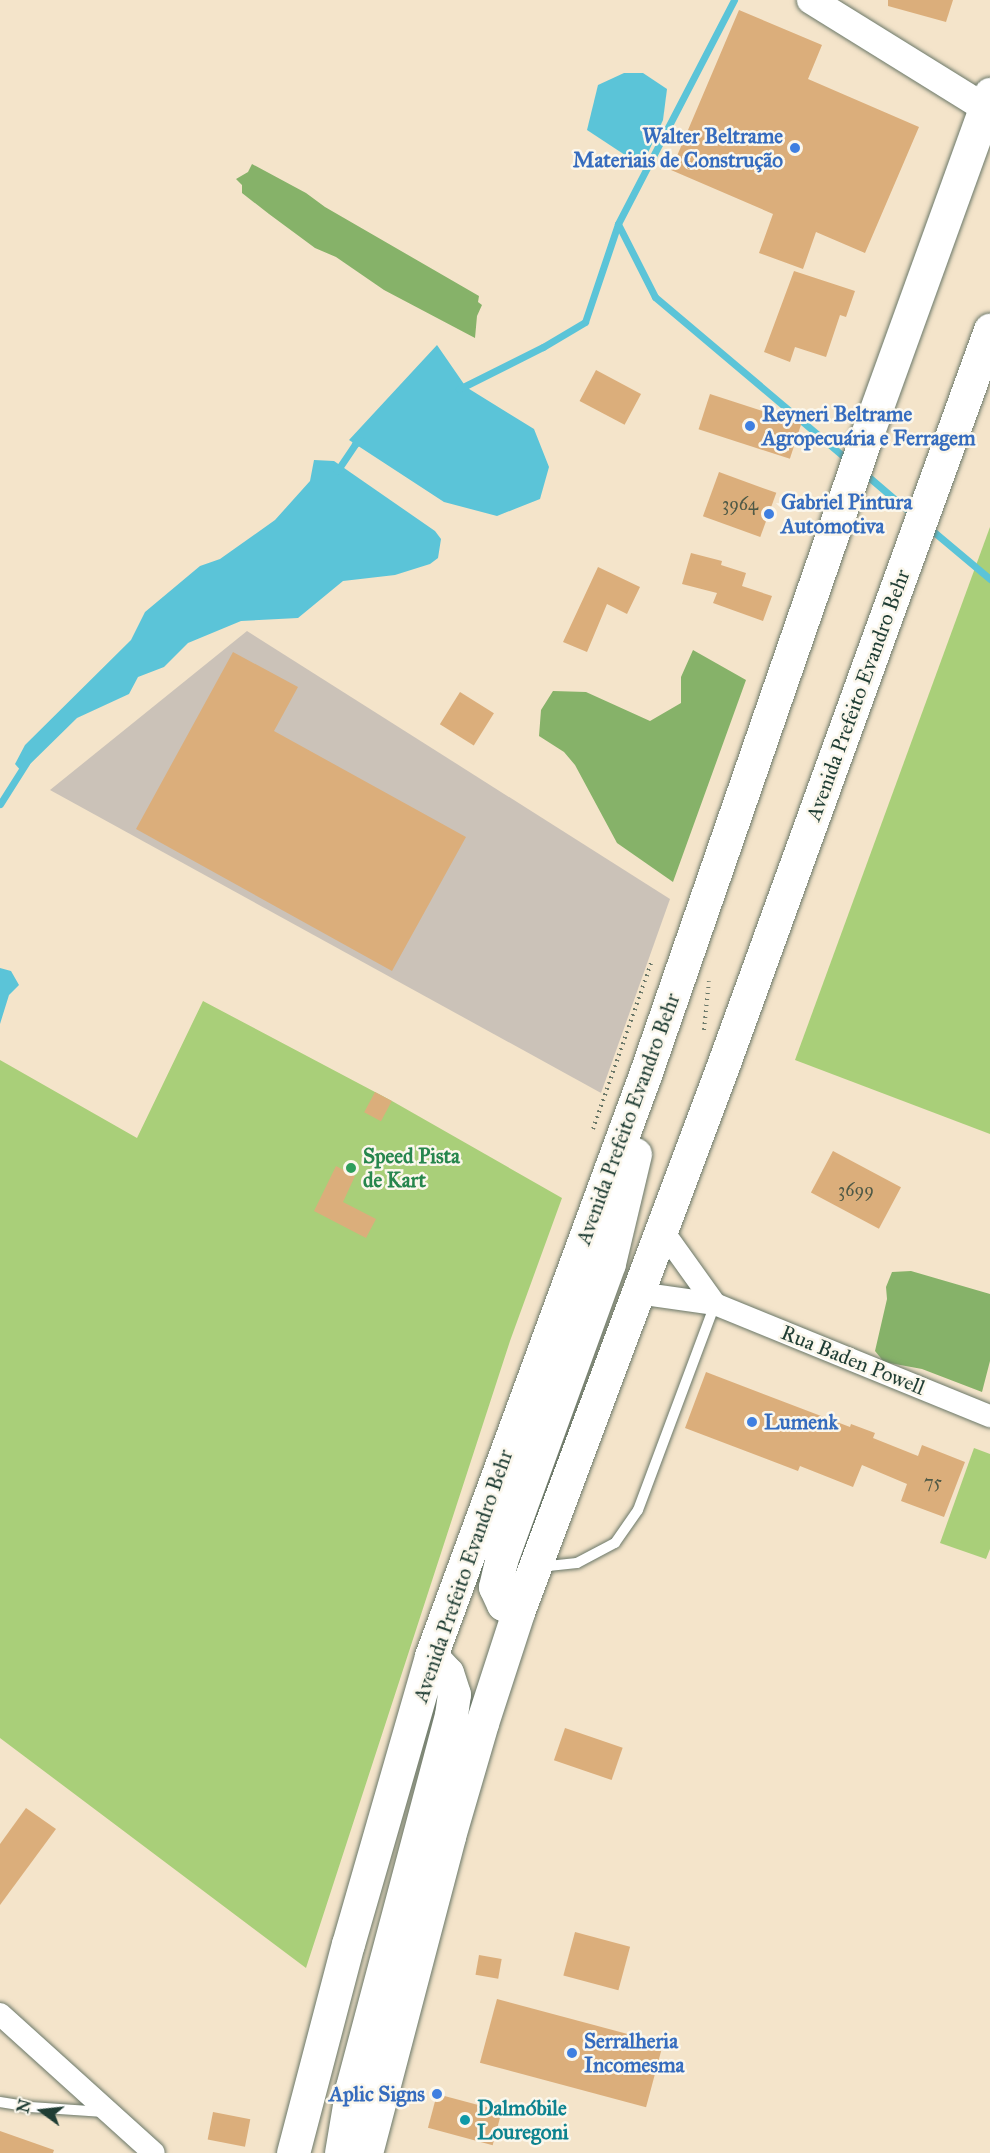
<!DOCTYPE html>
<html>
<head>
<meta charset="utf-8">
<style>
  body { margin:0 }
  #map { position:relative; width:990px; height:2153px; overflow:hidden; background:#f4e4ca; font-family:"IM FELL Great Primer",serif }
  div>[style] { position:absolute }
  .industrial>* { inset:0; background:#cbc2b8 }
  .green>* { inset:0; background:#a9cf79 }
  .forest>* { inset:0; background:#86b269 }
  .water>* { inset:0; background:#5bc4d8 }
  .stream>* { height:7px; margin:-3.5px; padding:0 3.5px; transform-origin:3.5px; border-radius:3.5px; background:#5bc4d8 }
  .building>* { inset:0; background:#dbae7b; transform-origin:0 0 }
  .path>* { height:4px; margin-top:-2px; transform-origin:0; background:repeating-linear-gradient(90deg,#6a7768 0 1.5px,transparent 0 6px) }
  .roads { filter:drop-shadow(0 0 2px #6a7768) drop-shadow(0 0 2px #6a7768) }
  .service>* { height:10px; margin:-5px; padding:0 5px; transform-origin:5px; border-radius:5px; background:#fff }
  .minor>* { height:22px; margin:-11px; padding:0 11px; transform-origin:11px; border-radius:11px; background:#fff }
  .tertiary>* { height:28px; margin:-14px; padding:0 14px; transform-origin:14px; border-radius:14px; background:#fff }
  .trunk>* { height:33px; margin:-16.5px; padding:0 16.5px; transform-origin:16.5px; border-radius:16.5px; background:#fff }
  .dots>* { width:16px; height:16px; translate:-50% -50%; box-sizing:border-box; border:3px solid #fbf7ec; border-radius:50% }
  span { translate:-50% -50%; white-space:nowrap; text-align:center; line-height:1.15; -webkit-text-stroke:5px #fbf7ec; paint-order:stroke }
  .number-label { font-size:18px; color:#4e5946 }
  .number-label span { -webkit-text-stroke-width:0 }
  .shop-label { font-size:21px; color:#366cbe; font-weight:700 }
  .right { translate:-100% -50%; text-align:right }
  .left { translate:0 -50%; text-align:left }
  .street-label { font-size:21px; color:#1f3d34 }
  .leisure-label { font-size:21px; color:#27864d; font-weight:700 }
  .culture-label { font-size:21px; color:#0d838f; font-weight:700 }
  .north { position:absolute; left:12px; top:2081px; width:60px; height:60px; -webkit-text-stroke:4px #fbf7ec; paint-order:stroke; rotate:285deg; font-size:16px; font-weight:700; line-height:24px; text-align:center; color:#1f3d34 }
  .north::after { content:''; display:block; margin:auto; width:21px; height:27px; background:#1f3d34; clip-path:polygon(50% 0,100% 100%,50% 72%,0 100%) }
</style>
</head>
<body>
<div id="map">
  <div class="industrial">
    <div style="clip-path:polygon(247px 631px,670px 899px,601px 1093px,50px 790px)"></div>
  </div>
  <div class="green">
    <div style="clip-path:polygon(990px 527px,990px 1134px,795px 1060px)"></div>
    <div style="clip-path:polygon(203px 1001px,392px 1101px,562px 1198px,510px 1341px,306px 1968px,0 1738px,0 1060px,137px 1138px)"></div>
    <div style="clip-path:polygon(974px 1448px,990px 1454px,990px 1549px,986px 1559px,940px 1543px)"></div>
  </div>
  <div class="forest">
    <div style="clip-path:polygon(252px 164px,306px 193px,325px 207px,479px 296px,478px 302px,482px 305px,477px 316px,475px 338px,384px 290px,336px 257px,315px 248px,269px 214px,242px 193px,242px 185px,236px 179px,248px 172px)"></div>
    <div style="clip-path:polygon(693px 650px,746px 680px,673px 882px,617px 843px,575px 765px,564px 752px,539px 736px,541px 710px,553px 691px,586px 692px,650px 721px,681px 703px,681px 677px)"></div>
    <div style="clip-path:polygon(911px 1271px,990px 1294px,990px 1361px,982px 1392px,922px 1369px,884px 1362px,875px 1351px,887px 1299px,886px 1287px,892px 1272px)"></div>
  </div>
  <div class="water">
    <div style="clip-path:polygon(624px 73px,643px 73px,667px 89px,663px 120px,647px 155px,628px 157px,587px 130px,598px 85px)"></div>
    <div style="clip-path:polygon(437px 345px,466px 387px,534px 429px,549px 467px,540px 499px,497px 516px,444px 502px,349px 440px)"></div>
    <div style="clip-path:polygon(314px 460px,334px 461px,435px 531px,441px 539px,438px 558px,430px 564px,395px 575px,343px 581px,298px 618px,241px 621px,188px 643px,164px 667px,138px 677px,129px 694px,77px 718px,22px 772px,15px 764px,25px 745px,131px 640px,145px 612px,200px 566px,220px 559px,275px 520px,310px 481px)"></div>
    <div style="clip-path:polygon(0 968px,11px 971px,19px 985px,9px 995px,0 1024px)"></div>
  </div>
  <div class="stream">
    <div style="left:734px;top:0;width:252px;rotate:117.4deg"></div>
    <div style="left:618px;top:224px;width:82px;rotate:63.1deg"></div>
    <div style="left:655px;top:297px;width:253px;rotate:40.2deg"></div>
    <div style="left:459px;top:389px;width:94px;rotate:-26.6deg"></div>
    <div style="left:543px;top:347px;width:49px;rotate:-30.8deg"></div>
    <div style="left:585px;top:322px;width:103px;rotate:-71.4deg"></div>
    <div style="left:337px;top:471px;width:32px;rotate:-56deg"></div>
    <div style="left:355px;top:444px;width:7px;rotate:-34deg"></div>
    <div style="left:864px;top:473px;width:63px;rotate:40.5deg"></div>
    <div style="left:928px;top:527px;width:81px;rotate:40deg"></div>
    <div style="left:0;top:804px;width:49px;rotate:-57.6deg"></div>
  </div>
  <div class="building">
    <div style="clip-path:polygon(888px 0,953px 0,946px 22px,888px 6px)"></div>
    <div style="clip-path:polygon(739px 10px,822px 45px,808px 79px,919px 127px,865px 253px,816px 232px,803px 269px,759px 253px,773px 214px,671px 170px)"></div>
    <div style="clip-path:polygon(794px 271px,855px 291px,846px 317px,840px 315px,826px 357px,795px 347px,790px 362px,764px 352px)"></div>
    <div style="left:596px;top:370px;width:51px;height:35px;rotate:28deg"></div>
    <div style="left:710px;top:394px;width:96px;height:37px;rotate:18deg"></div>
    <div style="left:719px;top:472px;width:61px;height:47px;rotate:20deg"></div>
    <div style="clip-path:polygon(691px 553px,722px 561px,721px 565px,746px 573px,742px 586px,772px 596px,763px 621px,713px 603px,717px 593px,682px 584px)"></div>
    <div style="clip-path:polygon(598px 567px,640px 587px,627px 614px,607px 604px,587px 652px,563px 642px)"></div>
    <div style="clip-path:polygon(233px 652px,298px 687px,274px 731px,466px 837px,392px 971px,136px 829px)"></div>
    <div style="left:460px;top:692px;width:40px;height:38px;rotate:32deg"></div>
    <div style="left:375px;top:1092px;width:19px;height:23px;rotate:28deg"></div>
    <div style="left:833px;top:1151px;width:77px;height:47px;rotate:28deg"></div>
    <div style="clip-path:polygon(336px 1166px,355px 1176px,343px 1202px,376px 1219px,366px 1238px,314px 1211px)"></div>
    <div style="clip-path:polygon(706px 1372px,850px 1427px,851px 1424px,875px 1433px,873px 1438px,918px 1456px,922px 1445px,965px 1462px,944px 1517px,901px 1501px,907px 1484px,862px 1465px,853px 1487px,800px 1466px,798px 1471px,685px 1428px)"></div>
    <div style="left:565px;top:1728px;width:61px;height:34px;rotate:19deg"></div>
    <div style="clip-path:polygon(26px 1808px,56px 1829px,0 1905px,0 1844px)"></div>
    <div style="left:575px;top:1932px;width:57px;height:45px;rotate:15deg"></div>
    <div style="left:479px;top:1955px;width:23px;height:20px;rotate:10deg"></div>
    <div style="left:497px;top:1999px;width:172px;height:66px;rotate:15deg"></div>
    <div style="left:437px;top:2094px;width:67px;height:35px;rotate:15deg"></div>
    <div style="left:213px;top:2112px;width:38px;height:28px;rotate:11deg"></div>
    <div style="clip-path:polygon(0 2131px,54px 2150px,53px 2153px,0 2153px)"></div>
  </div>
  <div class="path">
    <div style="left:704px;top:1030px;width:49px;rotate:-84.2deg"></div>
    <div style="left:593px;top:1129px;width:176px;rotate:-70.7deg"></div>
  </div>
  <div class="roads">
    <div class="service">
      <div style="left:539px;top:1567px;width:38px;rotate:-6deg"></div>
      <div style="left:577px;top:1563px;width:43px;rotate:-27.8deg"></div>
      <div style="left:615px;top:1543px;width:40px;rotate:-55.1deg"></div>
      <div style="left:638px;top:1510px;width:220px;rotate:-69.5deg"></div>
      <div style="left:0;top:2102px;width:30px;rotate:9deg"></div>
      <div style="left:30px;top:2107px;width:74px;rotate:3.9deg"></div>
    </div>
    <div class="minor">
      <div style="left:662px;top:1230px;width:91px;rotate:54.4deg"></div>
      <div style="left:638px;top:1293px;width:78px;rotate:8.1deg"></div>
      <div style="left:715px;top:1304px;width:297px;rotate:22.2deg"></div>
      <div style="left:0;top:2014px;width:207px;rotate:42.1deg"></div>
    </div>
    <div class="tertiary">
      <div style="left:811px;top:0;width:205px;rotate:31.8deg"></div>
    </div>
    <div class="trunk">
      <div style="left:518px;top:1612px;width:17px;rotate:-152deg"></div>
      <div style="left:503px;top:1604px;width:19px;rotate:-115deg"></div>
      <div style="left:495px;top:1587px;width:28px;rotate:-77deg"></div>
      <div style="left:501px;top:1560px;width:316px;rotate:-70deg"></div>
      <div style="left:609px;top:1263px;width:112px;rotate:-76.6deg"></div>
      <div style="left:293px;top:2153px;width:216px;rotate:-75.3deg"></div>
      <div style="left:348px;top:1944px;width:300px;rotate:-73.9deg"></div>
      <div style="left:431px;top:1656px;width:619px;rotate:-69.78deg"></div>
      <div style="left:645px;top:1075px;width:675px;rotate:-70.89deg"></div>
      <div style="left:866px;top:437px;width:365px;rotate:-70.1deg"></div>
      <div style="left:341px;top:2153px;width:67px;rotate:-80.5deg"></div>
      <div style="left:352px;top:2087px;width:385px;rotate:-75.1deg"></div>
      <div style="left:451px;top:1715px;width:21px;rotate:-82deg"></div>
      <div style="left:454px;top:1694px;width:22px;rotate:-108deg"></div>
      <div style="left:447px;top:1673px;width:23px;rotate:-133deg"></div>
      <div style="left:366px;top:2153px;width:328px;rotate:-75.3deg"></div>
      <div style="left:449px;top:1836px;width:118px;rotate:-73.7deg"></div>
      <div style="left:482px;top:1723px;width:117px;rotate:-72deg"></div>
      <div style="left:518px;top:1612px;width:590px;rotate:-69.44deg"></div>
      <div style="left:725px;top:1060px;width:777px;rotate:-70.05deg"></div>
    </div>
  </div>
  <div class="dots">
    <div style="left:795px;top:148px;background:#3f7fe0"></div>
    <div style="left:750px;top:426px;background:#3f7fe0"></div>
    <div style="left:769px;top:514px;background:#3f7fe0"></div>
    <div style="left:351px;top:1168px;background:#2e9e5b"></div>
    <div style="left:752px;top:1422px;background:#3f7fe0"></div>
    <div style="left:572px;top:2053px;background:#3f7fe0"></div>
    <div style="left:437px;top:2094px;background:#3f7fe0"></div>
    <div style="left:465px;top:2120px;background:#0f9aa8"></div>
  </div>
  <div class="number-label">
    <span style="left:740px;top:504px">3964</span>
    <span style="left:856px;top:1190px">3699</span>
    <span style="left:933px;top:1482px">75</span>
  </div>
  <div class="shop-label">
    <span class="right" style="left:783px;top:148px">Walter Beltrame<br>Materiais de Construção</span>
    <span class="left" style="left:762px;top:426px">Reyneri Beltrame<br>Agropecuária e Ferragem</span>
    <span class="left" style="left:781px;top:514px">Gabriel Pintura<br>Automotiva</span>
    <span class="left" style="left:764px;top:1422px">Lumenk</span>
    <span class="left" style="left:584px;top:2053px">Serralheria<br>Incomesma</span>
    <span class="right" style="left:425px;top:2094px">Aplic Signs</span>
  </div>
  <div class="street-label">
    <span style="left:858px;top:695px;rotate:-70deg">Avenida Prefeito Evandro Behr</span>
    <span style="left:628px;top:1119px;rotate:-70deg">Avenida Prefeito Evandro Behr</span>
    <span style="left:853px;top:1360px;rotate:22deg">Rua Baden Powell</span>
    <span style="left:463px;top:1576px;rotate:-71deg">Avenida Prefeito Evandro Behr</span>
  </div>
  <div class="leisure-label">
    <span class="left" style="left:363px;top:1168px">Speed Pista<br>de Kart</span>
  </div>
  <div class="culture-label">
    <span class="left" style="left:477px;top:2120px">Dalmóbile<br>Louregoni</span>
  </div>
  <div class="north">N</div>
</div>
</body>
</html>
